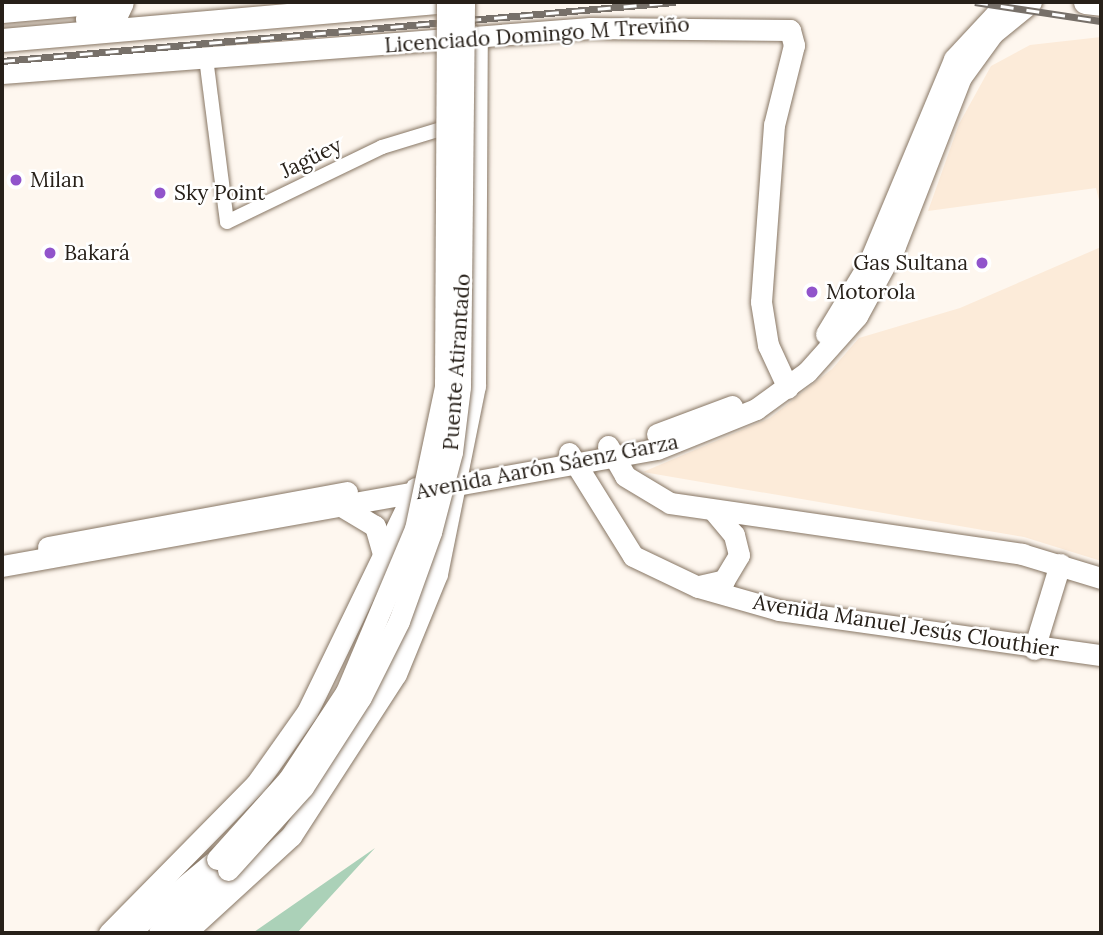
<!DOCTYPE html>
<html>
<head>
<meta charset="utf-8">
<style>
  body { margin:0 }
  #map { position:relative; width:1103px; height:935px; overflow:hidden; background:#fef7ef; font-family:Lora,serif }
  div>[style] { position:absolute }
  .industrial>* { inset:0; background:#fcebd9 }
  .green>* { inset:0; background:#abd1b8 }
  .roads { filter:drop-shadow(0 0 2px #877664) drop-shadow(0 0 2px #877664) }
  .street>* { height:14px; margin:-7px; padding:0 7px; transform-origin:7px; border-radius:7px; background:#fff }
  .secondary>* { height:21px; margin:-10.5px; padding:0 10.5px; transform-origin:10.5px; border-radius:10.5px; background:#fff }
  .primary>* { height:23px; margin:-11.5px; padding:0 11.5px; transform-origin:11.5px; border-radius:11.5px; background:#fff }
  .rail>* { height:7px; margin-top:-3.5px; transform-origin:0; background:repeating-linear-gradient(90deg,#fff 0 13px,#777069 0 26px); box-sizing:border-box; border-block:2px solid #777069 }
  .bridges { filter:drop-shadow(0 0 2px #877664) drop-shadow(0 0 2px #877664) }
  .secondary-bridge>* { height:21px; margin:-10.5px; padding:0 10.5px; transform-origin:10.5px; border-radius:10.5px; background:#fff }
  .dots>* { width:19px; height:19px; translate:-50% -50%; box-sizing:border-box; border:4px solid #fff; border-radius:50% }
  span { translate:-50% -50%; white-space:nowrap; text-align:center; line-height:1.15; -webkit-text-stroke:5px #fff; paint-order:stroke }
  .street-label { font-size:21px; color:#272019 }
  .poi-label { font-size:21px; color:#272019 }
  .left { translate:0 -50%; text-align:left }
  .right { translate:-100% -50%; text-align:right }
  .frame { position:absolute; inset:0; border:4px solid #272019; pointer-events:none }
</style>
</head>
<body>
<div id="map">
  <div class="industrial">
    <div style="clip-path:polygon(1101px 37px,1101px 208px,1096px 188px,928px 211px,959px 124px,991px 66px,1030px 45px)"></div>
    <div style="clip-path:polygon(1101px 247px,1101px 561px,1024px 537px,643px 472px,770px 418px,832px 369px,859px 338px,960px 308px)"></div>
  </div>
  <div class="green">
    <div style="clip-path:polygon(375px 848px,297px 933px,252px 933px,254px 932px)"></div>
  </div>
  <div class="roads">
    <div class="street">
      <div style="left:206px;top:58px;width:165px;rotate:82.7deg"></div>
      <div style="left:227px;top:222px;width:172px;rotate:-25.8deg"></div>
      <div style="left:382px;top:147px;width:75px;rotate:-17deg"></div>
    </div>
    <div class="secondary">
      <div style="left:2px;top:73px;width:590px;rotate:-4.38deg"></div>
      <div style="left:590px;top:28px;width:200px;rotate:0.6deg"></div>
      <div style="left:790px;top:30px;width:16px;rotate:75deg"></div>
      <div style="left:794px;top:45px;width:82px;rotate:104deg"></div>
      <div style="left:774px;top:125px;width:177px;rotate:94.2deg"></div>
      <div style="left:761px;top:302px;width:44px;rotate:80.8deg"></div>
      <div style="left:768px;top:345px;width:47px;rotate:65.1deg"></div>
      <div style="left:826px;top:334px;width:81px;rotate:-58.7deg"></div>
      <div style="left:868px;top:265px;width:223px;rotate:-67.3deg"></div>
      <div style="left:954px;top:59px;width:78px;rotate:-47.1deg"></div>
      <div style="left:657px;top:434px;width:80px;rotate:-20.5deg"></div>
      <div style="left:608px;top:446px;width:34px;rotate:60deg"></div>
      <div style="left:625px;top:476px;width:52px;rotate:31deg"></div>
      <div style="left:670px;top:503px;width:356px;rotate:8.2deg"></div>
      <div style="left:1022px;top:554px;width:83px;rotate:16.9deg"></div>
      <div style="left:569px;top:453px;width:121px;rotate:58.1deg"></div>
      <div style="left:633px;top:556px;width:72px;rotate:25.5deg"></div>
      <div style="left:698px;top:587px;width:84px;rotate:15.9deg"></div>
      <div style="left:779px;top:610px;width:325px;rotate:8deg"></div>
      <div style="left:343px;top:507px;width:37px;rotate:31deg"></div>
      <div style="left:375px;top:526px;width:29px;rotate:74deg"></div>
      <div style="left:48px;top:547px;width:304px;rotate:-10.4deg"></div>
      <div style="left:2px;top:566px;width:665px;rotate:-10.13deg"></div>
      <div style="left:657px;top:449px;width:107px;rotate:-22deg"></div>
      <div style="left:756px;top:409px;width:63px;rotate:-36deg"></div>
      <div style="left:807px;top:372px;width:75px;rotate:-48.2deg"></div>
      <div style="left:857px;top:316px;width:80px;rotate:-61.5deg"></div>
      <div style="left:895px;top:246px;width:181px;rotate:-68.7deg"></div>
      <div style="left:961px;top:77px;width:54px;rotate:-54deg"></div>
      <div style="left:993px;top:33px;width:49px;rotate:-39.2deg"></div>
      <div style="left:699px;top:586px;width:26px;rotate:-13deg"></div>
      <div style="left:724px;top:580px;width:29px;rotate:-59deg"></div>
      <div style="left:739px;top:555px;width:21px;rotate:-104deg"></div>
      <div style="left:734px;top:535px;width:30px;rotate:-130deg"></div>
      <div style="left:1034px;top:649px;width:89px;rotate:-73deg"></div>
      <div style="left:109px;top:933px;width:209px;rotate:-45.4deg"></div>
      <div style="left:256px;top:784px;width:88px;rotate:-54.7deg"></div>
      <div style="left:307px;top:712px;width:249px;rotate:-64.1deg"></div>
      <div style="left:128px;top:933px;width:116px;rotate:-39.7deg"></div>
      <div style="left:159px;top:933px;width:93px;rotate:-42.4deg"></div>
      <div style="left:185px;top:933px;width:144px;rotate:-42.5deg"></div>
      <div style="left:291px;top:836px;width:193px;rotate:-57.1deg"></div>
      <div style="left:396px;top:674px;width:108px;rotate:-67.7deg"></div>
      <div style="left:437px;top:574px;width:192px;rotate:-78.6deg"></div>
      <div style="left:475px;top:386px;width:347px;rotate:-89.7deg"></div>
      <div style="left:477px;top:39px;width:13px;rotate:-148deg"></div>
    </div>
    <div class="primary">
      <div style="left:1085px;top:2px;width:16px;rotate:7deg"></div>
      <div style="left:2px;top:11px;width:99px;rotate:-5.2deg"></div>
      <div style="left:87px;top:19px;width:29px;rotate:-8deg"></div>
      <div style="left:116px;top:15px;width:14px;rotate:-65deg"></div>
      <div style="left:2px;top:40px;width:433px;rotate:-5deg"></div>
    </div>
  </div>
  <div class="rail">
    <div style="left:975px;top:2px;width:127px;rotate:8.6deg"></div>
    <div style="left:2px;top:61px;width:676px;rotate:-5.01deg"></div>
  </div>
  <div class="bridges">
    <div class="secondary-bridge">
      <div style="left:217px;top:859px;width:106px;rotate:-48.1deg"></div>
      <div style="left:288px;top:780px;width:105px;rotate:-56.6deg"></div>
      <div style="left:346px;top:692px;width:177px;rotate:-67.1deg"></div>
      <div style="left:415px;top:529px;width:145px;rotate:-78.1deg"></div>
      <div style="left:445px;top:387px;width:385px;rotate:-89.7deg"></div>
      <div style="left:228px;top:870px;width:112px;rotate:-47.9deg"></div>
      <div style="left:303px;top:787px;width:107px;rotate:-57.2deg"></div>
      <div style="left:361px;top:697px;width:85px;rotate:-63.4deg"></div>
      <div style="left:399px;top:621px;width:95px;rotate:-70.2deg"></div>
      <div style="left:431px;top:532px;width:83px;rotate:-75.3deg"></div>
      <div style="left:452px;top:452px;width:65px;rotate:-83deg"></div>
      <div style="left:460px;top:387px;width:385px;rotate:-89.4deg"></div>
    </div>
  </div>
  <div class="dots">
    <div style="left:16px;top:180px;background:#9154cb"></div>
    <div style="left:160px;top:193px;background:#9154cb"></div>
    <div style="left:50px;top:253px;background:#9154cb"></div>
    <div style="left:982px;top:263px;background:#9154cb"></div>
    <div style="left:812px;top:292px;background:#9154cb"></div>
  </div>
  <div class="street-label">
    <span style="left:537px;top:35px;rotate:-4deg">Licenciado Domingo M Treviño</span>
    <span style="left:311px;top:158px;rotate:-26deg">Jagüey</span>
    <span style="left:457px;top:362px;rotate:-86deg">Puente Atirantado</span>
    <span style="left:547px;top:467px;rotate:-11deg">Avenida Aarón Sáenz Garza</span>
    <span style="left:906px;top:626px;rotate:9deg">Avenida Manuel Jesús Clouthier</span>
  </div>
  <div class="poi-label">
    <span class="left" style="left:30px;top:180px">Milan</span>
    <span class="left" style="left:174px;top:193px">Sky Point</span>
    <span class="left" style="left:64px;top:253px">Bakará</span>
    <span class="right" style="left:968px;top:263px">Gas Sultana</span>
    <span class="left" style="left:826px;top:292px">Motorola</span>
  </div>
  <div class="frame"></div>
</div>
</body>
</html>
